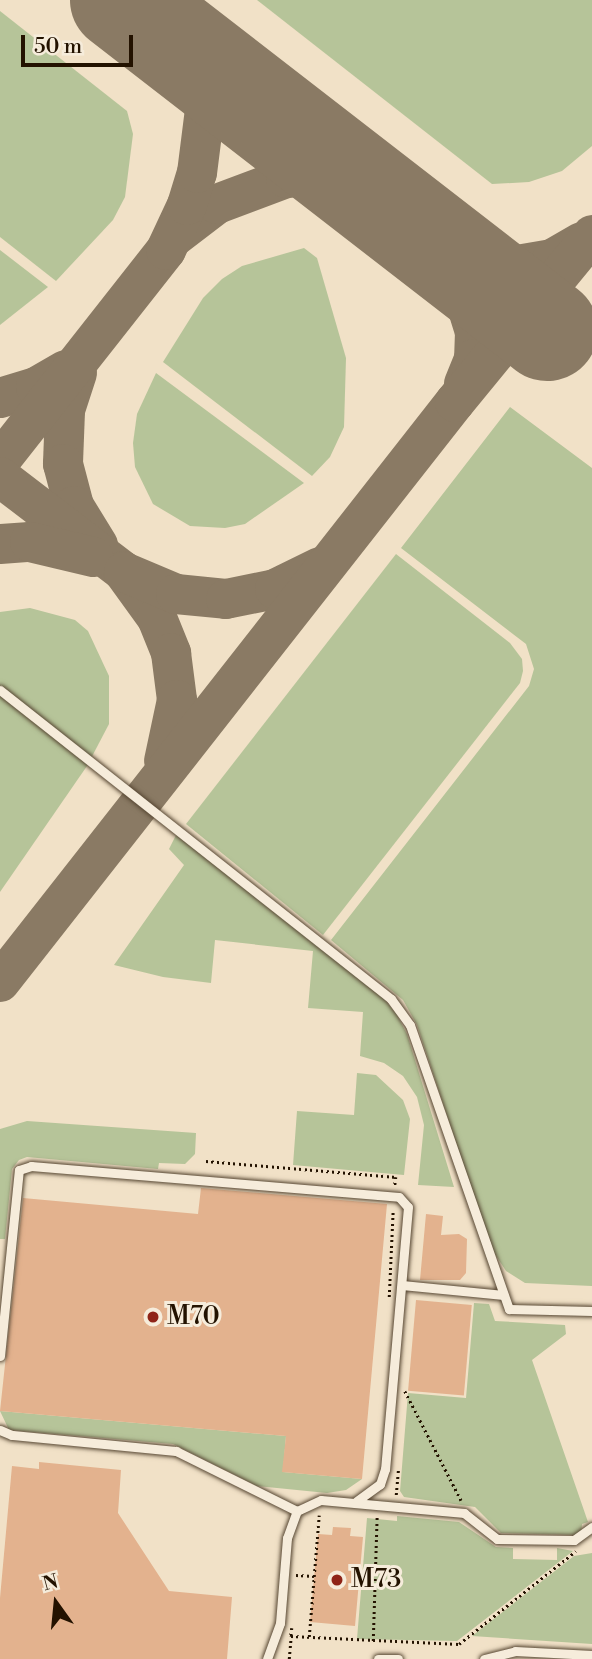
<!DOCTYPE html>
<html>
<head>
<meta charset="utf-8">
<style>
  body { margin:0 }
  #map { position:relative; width:592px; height:1659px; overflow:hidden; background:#f1e1c7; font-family:"Libre Bodoni",serif }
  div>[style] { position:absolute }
  .green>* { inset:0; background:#b6c499 }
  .taxiway>* { height:40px; margin:-20px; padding:0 20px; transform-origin:20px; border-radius:20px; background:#8a7a64 }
  .runway>* { height:102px; margin:-51px; padding:0 51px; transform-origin:51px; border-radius:51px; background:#8a7a64 }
  .building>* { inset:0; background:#e3b28e; transform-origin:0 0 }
  .path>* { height:2.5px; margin-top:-1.25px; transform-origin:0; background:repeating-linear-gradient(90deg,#231200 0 2px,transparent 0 5.5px) }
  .roads { filter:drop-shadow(0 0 2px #564632) drop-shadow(0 0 2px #564632) }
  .lane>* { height:9px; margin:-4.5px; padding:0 4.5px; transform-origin:4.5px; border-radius:4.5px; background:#f6ecdb }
  .dots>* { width:19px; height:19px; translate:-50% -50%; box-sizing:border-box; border:4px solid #f6ecdb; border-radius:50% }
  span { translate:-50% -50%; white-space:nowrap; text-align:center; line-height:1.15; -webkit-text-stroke:6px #f6ecdb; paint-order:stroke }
  .poi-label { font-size:26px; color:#231200 }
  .left { translate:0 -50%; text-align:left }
  .north { position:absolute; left:21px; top:1568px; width:70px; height:70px; -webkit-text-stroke:5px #f6ecdb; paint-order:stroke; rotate:345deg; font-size:19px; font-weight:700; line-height:28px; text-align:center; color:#231200 }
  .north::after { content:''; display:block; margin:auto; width:24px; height:32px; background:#231200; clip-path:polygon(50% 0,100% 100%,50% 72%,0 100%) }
  .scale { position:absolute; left:21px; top:35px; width:112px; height:32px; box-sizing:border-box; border:4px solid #231200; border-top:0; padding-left:9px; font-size:21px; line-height:24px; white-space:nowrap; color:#231200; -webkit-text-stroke:5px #f6ecdb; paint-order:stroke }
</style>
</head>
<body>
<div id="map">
  <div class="green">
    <div style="clip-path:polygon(257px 0,592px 0,592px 146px,562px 171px,529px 182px,492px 184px)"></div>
    <div style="clip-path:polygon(0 11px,127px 111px,133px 134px,125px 197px,113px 220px,56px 281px,0 237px)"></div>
    <div style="clip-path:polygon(304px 248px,317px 258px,346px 358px,344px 427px,330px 457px,312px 476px,163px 362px,203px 298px,222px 279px,242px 266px)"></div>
    <div style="clip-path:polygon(0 250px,48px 287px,0 325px)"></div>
    <div style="clip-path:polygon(156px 373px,304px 483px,245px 524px,225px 528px,190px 526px,153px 504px,135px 467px,133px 443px,137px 414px)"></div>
    <div style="clip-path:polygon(510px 407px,592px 468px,592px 1286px,525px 1283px,506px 1271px,491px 1248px,417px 1025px,403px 1000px,331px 940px,529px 686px,534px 669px,526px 644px,401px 548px)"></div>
    <div style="clip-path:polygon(396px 554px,510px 643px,522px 659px,523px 671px,520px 683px,323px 935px,186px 824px)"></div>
    <div style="clip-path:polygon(30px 608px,75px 620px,88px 631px,109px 676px,109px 724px,87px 766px,0 892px,0 612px)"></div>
    <div style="clip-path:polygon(176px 835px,381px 995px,397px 1015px,407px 1034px,454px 1187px,418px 1185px,424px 1125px,417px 1097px,403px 1076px,384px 1063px,360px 1056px,363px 1012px,308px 1008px,313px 951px,215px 940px,211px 983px,163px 977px,114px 965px,184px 865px,169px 849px)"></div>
    <div style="clip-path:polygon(357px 1073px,376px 1075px,403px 1100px,410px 1119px,404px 1175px,293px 1165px,297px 1111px,354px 1115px)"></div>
    <div style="clip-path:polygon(27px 1121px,196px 1133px,195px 1154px,185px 1164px,159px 1163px,158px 1169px,27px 1157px,19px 1160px,12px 1169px,5px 1239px,0 1239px,0 1129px)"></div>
    <div style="clip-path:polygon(474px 1303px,489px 1304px,495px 1321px,565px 1325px,566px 1334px,532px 1360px,588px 1522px,582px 1524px,581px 1535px,501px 1533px,475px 1507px,404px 1497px,400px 1491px,408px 1393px,466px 1398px)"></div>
    <div style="clip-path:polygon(0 1411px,286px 1436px,283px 1472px,362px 1479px,346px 1490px,327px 1493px,257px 1486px,173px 1444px,9px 1430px)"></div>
    <div style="clip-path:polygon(397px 1516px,459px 1522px,496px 1547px,513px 1548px,513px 1559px,557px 1560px,557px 1548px,573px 1551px,457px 1641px,357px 1639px,367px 1518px,397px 1521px)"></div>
    <div style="clip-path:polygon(592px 1553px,592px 1644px,472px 1636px,574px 1556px)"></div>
  </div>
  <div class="taxiway">
    <div style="left:175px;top:236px;width:53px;rotate:-37.3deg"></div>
    <div style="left:217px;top:204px;width:74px;rotate:-20.6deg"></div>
    <div style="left:286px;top:178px;width:37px;rotate:-5deg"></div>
    <div style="left:323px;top:175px;width:43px;rotate:17.6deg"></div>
    <div style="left:438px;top:244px;width:52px;rotate:62.4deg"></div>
    <div style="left:462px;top:290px;width:44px;rotate:72.8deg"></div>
    <div style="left:475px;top:332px;width:27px;rotate:92deg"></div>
    <div style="left:474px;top:359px;width:27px;rotate:112deg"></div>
    <div style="left:438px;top:244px;width:39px;rotate:26deg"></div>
    <div style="left:473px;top:261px;width:38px;rotate:7deg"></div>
    <div style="left:511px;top:266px;width:42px;rotate:-9.7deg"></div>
    <div style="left:552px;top:259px;width:34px;rotate:-30deg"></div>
    <div style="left:77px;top:373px;width:40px;rotate:108deg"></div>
    <div style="left:65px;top:411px;width:53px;rotate:92.2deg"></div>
    <div style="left:63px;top:464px;width:43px;rotate:75.3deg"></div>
    <div style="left:74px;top:506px;width:46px;rotate:58.4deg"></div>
    <div style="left:0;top:398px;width:38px;rotate:-17deg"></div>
    <div style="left:36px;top:387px;width:34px;rotate:-30deg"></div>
    <div style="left:0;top:461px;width:268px;rotate:-51.8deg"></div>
    <div style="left:166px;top:250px;width:50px;rotate:-65deg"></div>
    <div style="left:187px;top:205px;width:34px;rotate:-73deg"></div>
    <div style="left:197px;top:173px;width:72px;rotate:-82.8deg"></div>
    <div style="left:206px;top:102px;width:33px;rotate:-106deg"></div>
    <div style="left:197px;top:70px;width:34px;rotate:-128deg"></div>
    <div style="left:0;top:477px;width:155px;rotate:37.4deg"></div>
    <div style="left:123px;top:571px;width:58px;rotate:54.1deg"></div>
    <div style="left:157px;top:618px;width:38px;rotate:68deg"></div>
    <div style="left:171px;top:653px;width:47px;rotate:82.7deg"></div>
    <div style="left:177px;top:700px;width:62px;rotate:102deg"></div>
    <div style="left:0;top:544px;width:30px;rotate:-4deg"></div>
    <div style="left:30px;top:542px;width:65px;rotate:13.4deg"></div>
    <div style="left:124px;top:572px;width:56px;rotate:22.9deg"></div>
    <div style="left:176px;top:594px;width:50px;rotate:5.7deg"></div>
    <div style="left:226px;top:599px;width:50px;rotate:-11.5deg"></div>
    <div style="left:275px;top:589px;width:50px;rotate:-26.1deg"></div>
    <div style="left:0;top:982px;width:737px;rotate:-51.89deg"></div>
    <div style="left:455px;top:402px;width:216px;rotate:-50.6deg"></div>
  </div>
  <div class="runway">
    <div style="left:121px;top:0;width:539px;rotate:37.76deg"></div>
  </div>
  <div class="building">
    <div style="clip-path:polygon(201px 1188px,387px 1204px,362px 1479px,282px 1472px,286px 1436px,0 1411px,23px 1198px,198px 1214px)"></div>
    <div style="clip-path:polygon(426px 1214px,443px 1216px,441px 1235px,459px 1234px,467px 1239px,466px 1273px,460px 1280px,420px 1280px)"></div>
    <div style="left:416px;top:1300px;width:56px;height:91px;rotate:5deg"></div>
    <div style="clip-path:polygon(39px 1462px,121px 1470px,118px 1513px,169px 1591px,232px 1597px,227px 1659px,0 1659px,0 1598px,12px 1466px,39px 1469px)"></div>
    <div style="clip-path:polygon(333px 1527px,351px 1528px,350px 1536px,363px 1537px,355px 1626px,310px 1622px,318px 1534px,332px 1535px)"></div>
  </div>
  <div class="path">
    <div style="left:206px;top:1161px;width:191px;rotate:4.8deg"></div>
    <div style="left:396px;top:1177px;width:8px;rotate:97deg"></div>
    <div style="left:389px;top:1297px;width:88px;rotate:-87.4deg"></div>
    <div style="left:405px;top:1391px;width:123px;rotate:62.8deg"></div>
    <div style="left:396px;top:1495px;width:25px;rotate:-85deg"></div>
    <div style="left:296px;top:1575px;width:18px;rotate:3deg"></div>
    <div style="left:292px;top:1628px;width:8px;rotate:97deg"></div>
    <div style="left:291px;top:1636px;width:168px;rotate:2.7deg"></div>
    <div style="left:459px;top:1644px;width:149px;rotate:-38.5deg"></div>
    <div style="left:309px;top:1637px;width:122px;rotate:-85.3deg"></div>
    <div style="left:373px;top:1641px;width:125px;rotate:-88.2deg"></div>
    <div style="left:289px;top:1659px;width:23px;rotate:-85deg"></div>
  </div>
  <div class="roads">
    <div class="lane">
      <div style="left:0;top:690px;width:498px;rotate:38.3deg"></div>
      <div style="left:391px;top:999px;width:32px;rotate:54deg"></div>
      <div style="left:410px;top:1025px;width:301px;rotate:70.8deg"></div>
      <div style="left:509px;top:1309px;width:83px;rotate:1.4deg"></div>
      <div style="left:402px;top:1285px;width:102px;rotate:5.6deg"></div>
      <div style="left:0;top:1356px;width:187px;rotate:-84.2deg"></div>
      <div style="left:19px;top:1170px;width:13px;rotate:-18deg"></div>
      <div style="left:31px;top:1166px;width:369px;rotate:4.8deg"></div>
      <div style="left:399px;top:1197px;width:13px;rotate:48deg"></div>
      <div style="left:408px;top:1207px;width:263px;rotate:95deg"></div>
      <div style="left:385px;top:1469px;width:16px;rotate:108deg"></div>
      <div style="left:380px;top:1484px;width:29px;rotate:144deg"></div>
      <div style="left:0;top:1430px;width:13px;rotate:23deg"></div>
      <div style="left:12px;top:1435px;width:165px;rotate:5.6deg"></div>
      <div style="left:176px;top:1451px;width:135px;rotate:26.4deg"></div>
      <div style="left:267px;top:1659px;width:38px;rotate:-70deg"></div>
      <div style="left:280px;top:1623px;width:85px;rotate:-85.3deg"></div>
      <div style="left:287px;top:1538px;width:29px;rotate:-70deg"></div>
      <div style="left:297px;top:1511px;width:26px;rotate:-25deg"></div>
      <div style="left:321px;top:1500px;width:144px;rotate:5.2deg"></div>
      <div style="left:464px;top:1513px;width:42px;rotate:38.2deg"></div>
      <div style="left:497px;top:1539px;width:77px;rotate:0.7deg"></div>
      <div style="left:574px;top:1540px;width:22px;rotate:-36deg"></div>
      <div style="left:378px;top:1659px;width:20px"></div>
      <div style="left:484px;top:1659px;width:32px;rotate:-14deg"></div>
      <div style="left:515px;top:1651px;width:77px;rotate:3deg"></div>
    </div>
  </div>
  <div class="dots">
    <div style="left:153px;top:1317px;background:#8f2418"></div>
    <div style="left:337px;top:1580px;background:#8f2418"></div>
  </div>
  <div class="poi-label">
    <span class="left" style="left:167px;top:1317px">M70</span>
    <span class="left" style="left:351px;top:1580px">M73</span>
  </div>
  <div class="north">N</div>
  <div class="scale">50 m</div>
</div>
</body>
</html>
